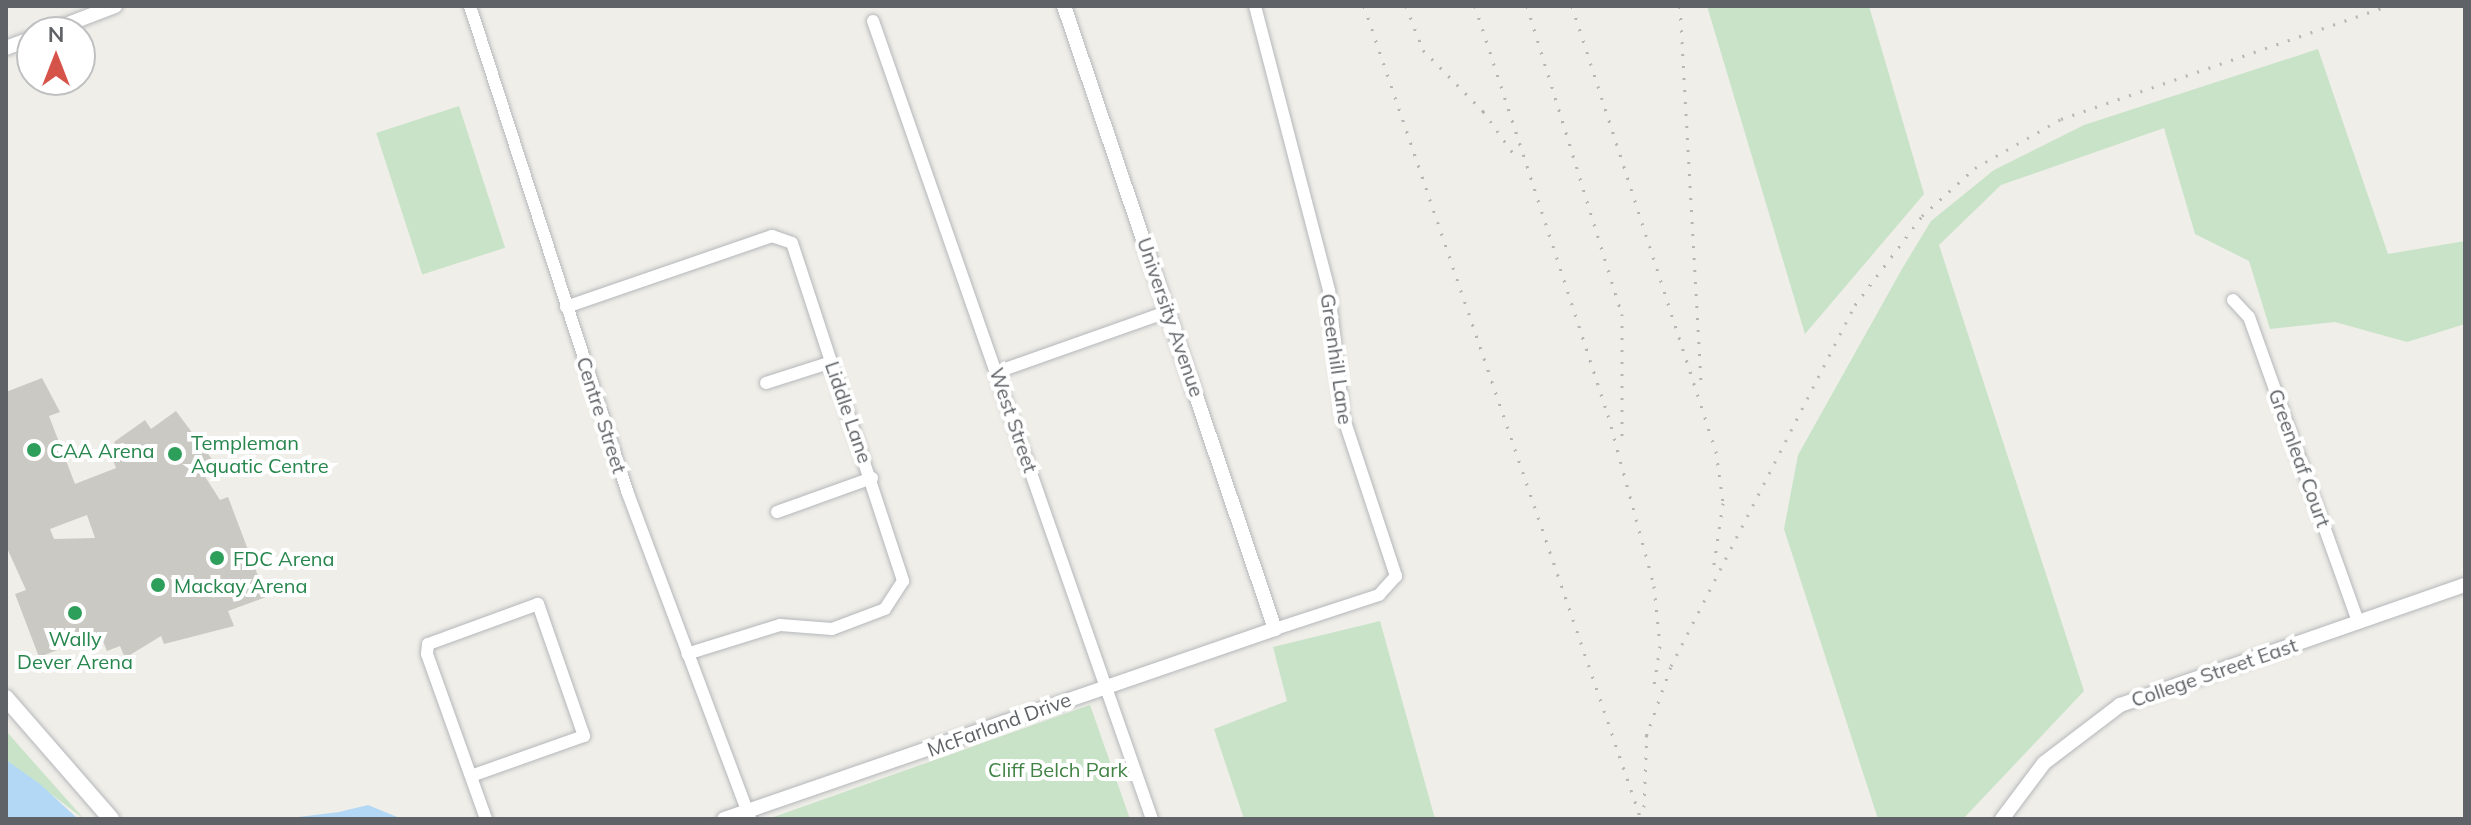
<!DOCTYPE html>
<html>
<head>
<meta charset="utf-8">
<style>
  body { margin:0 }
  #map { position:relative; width:2471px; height:825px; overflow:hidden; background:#efeee8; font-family:Mulish,sans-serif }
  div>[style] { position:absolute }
  .green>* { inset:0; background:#c8e3c8; transform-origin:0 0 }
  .water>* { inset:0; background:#b2d8f5 }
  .building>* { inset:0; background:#cbc9c4 }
  .roads { filter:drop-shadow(0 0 2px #b5b7bb) drop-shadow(0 0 2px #b5b7bb) }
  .minor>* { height:12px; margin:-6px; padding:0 6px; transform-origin:6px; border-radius:6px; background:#fff }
  .tertiary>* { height:14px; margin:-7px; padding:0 7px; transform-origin:7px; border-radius:7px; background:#fff }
  .secondary>* { height:16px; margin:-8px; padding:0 8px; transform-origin:8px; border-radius:8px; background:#fff }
  .rail>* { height:3px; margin-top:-1.5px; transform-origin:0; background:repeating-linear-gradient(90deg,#b5b6b6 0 2px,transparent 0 12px) }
  .dots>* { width:22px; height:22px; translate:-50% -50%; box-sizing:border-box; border:4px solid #fff; border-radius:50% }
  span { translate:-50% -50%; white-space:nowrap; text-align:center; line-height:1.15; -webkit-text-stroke:8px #fff; paint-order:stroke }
  .street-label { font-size:20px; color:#5f6266 }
  .leisure-label { font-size:20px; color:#27864d }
  .left { translate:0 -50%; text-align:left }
  .park-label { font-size:20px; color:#418344 }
  .frame { position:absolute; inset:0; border:8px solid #5f6266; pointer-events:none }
  .north { position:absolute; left:16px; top:16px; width:80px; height:80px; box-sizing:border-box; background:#fff; border:2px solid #bfc0c2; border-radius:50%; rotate:0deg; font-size:22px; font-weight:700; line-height:32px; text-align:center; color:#5f6266 }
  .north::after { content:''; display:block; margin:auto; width:28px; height:36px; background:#d55348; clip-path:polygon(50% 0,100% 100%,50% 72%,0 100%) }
</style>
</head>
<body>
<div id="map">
  <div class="green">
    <div style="clip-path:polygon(1707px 6px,1869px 6px,1924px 194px,1805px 334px)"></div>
    <div style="clip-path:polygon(2318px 49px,2388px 254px,2465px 241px,2465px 324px,2407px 342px,2335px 322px,2270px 329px,2249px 261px,2195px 234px,2164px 128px,2001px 185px,1939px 245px,2084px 691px,1963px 819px,1878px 819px,1784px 529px,1798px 455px,1902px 269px,1931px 221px,1994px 170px,2084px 125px)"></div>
    <div style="left:459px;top:106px;width:149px;height:87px;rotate:72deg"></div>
    <div style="clip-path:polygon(1380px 621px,1435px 819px,1244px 819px,1214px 729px,1287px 701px,1273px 647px)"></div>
    <div style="clip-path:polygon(1090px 705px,1130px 819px,768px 819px)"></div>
    <div style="clip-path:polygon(6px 731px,84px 819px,6px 760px)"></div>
  </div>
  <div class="water">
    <div style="clip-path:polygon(6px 760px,40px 784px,78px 819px,6px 819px)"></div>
    <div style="clip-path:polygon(368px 805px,402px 819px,283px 819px,339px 812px)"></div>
  </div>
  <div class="building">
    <div style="clip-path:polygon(evenodd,42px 378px,60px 412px,49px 416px,75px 484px,116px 468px,112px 458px,120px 452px,114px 442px,145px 420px,151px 429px,176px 411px,217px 466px,204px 475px,220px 500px,228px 497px,266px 597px,228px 611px,234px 626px,164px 644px,161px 636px,125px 658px,120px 646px,107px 651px,100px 634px,39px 657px,15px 594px,26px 590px,6px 546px,6px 392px,42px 378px,87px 515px,95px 538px,54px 539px,50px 529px,87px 515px)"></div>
  </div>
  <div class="roads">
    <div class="minor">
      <div style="left:470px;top:6px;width:510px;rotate:72.06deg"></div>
      <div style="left:627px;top:491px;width:350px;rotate:69.4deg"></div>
      <div style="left:1255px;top:6px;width:294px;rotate:75.4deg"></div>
      <div style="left:1329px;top:291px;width:126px;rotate:83.6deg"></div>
      <div style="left:1343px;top:416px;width:169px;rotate:71.7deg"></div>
      <div style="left:1396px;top:576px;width:25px;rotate:132deg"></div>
      <div style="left:1379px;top:595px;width:109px;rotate:161.9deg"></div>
      <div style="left:873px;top:21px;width:845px;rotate:70.73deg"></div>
      <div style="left:2233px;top:300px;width:23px;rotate:47deg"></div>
      <div style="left:2249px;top:317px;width:324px;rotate:70.3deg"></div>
      <div style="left:566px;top:307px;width:218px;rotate:-19deg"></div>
      <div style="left:772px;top:236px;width:21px;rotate:19deg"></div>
      <div style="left:792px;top:243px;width:356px;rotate:71.8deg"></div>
      <div style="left:903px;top:581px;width:33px;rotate:123deg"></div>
      <div style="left:885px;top:609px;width:57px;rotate:159.3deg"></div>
      <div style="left:832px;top:629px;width:52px;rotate:-175.6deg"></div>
      <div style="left:780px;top:625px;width:97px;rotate:162.7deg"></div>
      <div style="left:997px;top:372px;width:182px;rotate:-19.5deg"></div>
      <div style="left:766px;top:383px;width:69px;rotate:-17.7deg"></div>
      <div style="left:777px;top:512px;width:101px;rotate:-19.7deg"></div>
      <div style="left:471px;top:776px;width:120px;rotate:-19.5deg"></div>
      <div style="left:584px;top:736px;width:140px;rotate:-109.2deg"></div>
      <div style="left:538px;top:604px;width:117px;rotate:160deg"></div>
      <div style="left:428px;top:644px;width:10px;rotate:96deg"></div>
      <div style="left:427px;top:654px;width:175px;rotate:70.3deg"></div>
    </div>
    <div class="tertiary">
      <div style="left:47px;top:32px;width:73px;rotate:-20.9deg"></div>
      <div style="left:6px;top:48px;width:28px;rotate:-21deg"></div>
      <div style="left:724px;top:819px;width:583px;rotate:-19.03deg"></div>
      <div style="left:1275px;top:629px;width:658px;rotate:-108.71deg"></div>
      <div style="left:2002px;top:819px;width:70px;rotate:-53.1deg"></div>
      <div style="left:2044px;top:763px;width:96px;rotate:-37.3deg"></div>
      <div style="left:2120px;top:705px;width:365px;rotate:-19.2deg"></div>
    </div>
    <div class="secondary">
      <div style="left:6px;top:698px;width:160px;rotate:49deg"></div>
    </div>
  </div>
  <div class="rail">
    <div style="left:1364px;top:6px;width:859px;rotate:71.19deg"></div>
    <div style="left:1406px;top:6px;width:47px;rotate:68.9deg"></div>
    <div style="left:1423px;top:50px;width:86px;rotate:45.5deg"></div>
    <div style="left:1483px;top:111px;width:60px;rotate:54.5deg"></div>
    <div style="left:1475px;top:6px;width:430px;rotate:72deg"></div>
    <div style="left:1608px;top:415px;width:177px;rotate:74.9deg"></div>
    <div style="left:1654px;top:586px;width:60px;rotate:84.3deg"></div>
    <div style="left:1660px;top:646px;width:47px;rotate:98.7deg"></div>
    <div style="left:1527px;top:6px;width:322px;rotate:72.9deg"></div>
    <div style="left:1622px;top:314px;width:128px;rotate:90deg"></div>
    <div style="left:1572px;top:6px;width:468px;rotate:72.1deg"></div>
    <div style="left:1716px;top:451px;width:52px;rotate:82.3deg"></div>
    <div style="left:1723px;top:503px;width:69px;rotate:98.4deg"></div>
    <div style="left:1680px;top:6px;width:376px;rotate:86.8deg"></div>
    <div style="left:1646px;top:737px;width:75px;rotate:-70.6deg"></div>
    <div style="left:1671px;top:666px;width:405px;rotate:-63deg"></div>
    <div style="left:1855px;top:305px;width:111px;rotate:-53deg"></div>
    <div style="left:1922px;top:216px;width:72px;rotate:-42.2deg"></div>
    <div style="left:1975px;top:168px;width:99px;rotate:-29.7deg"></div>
    <div style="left:2061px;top:119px;width:346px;rotate:-19.1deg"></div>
    <div style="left:1644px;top:807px;width:79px;rotate:-87.8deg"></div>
  </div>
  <div class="dots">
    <div style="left:34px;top:450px;background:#2e9e5b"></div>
    <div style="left:175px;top:454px;background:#2e9e5b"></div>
    <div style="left:217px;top:558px;background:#2e9e5b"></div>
    <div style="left:158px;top:585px;background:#2e9e5b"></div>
    <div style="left:75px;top:613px;background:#2e9e5b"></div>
  </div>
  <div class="street-label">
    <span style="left:1171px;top:317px;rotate:71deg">University Avenue</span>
    <span style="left:1337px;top:359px;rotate:82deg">Greenhill Lane</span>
    <span style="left:849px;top:412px;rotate:71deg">Liddle Lane</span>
    <span style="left:602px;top:415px;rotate:72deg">Centre Street</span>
    <span style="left:1014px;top:420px;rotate:71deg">West Street</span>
    <span style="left:2300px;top:458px;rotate:70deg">Greenleaf Court</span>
    <span style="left:2214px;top:672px;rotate:-19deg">College Street East</span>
    <span style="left:999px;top:724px;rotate:-20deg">McFarland Drive</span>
  </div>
  <div class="leisure-label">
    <span class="left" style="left:191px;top:454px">Templeman<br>Aquatic Centre</span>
    <span class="left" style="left:50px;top:450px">CAA Arena</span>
    <span class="left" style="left:233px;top:558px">FDC Arena</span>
    <span class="left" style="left:174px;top:585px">Mackay Arena</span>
    <span style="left:75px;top:650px">Wally<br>Dever Arena</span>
  </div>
  <div class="park-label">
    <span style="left:1058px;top:769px">Cliff Belch Park</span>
  </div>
  <div class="frame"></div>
  <div class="north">N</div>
</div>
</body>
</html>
